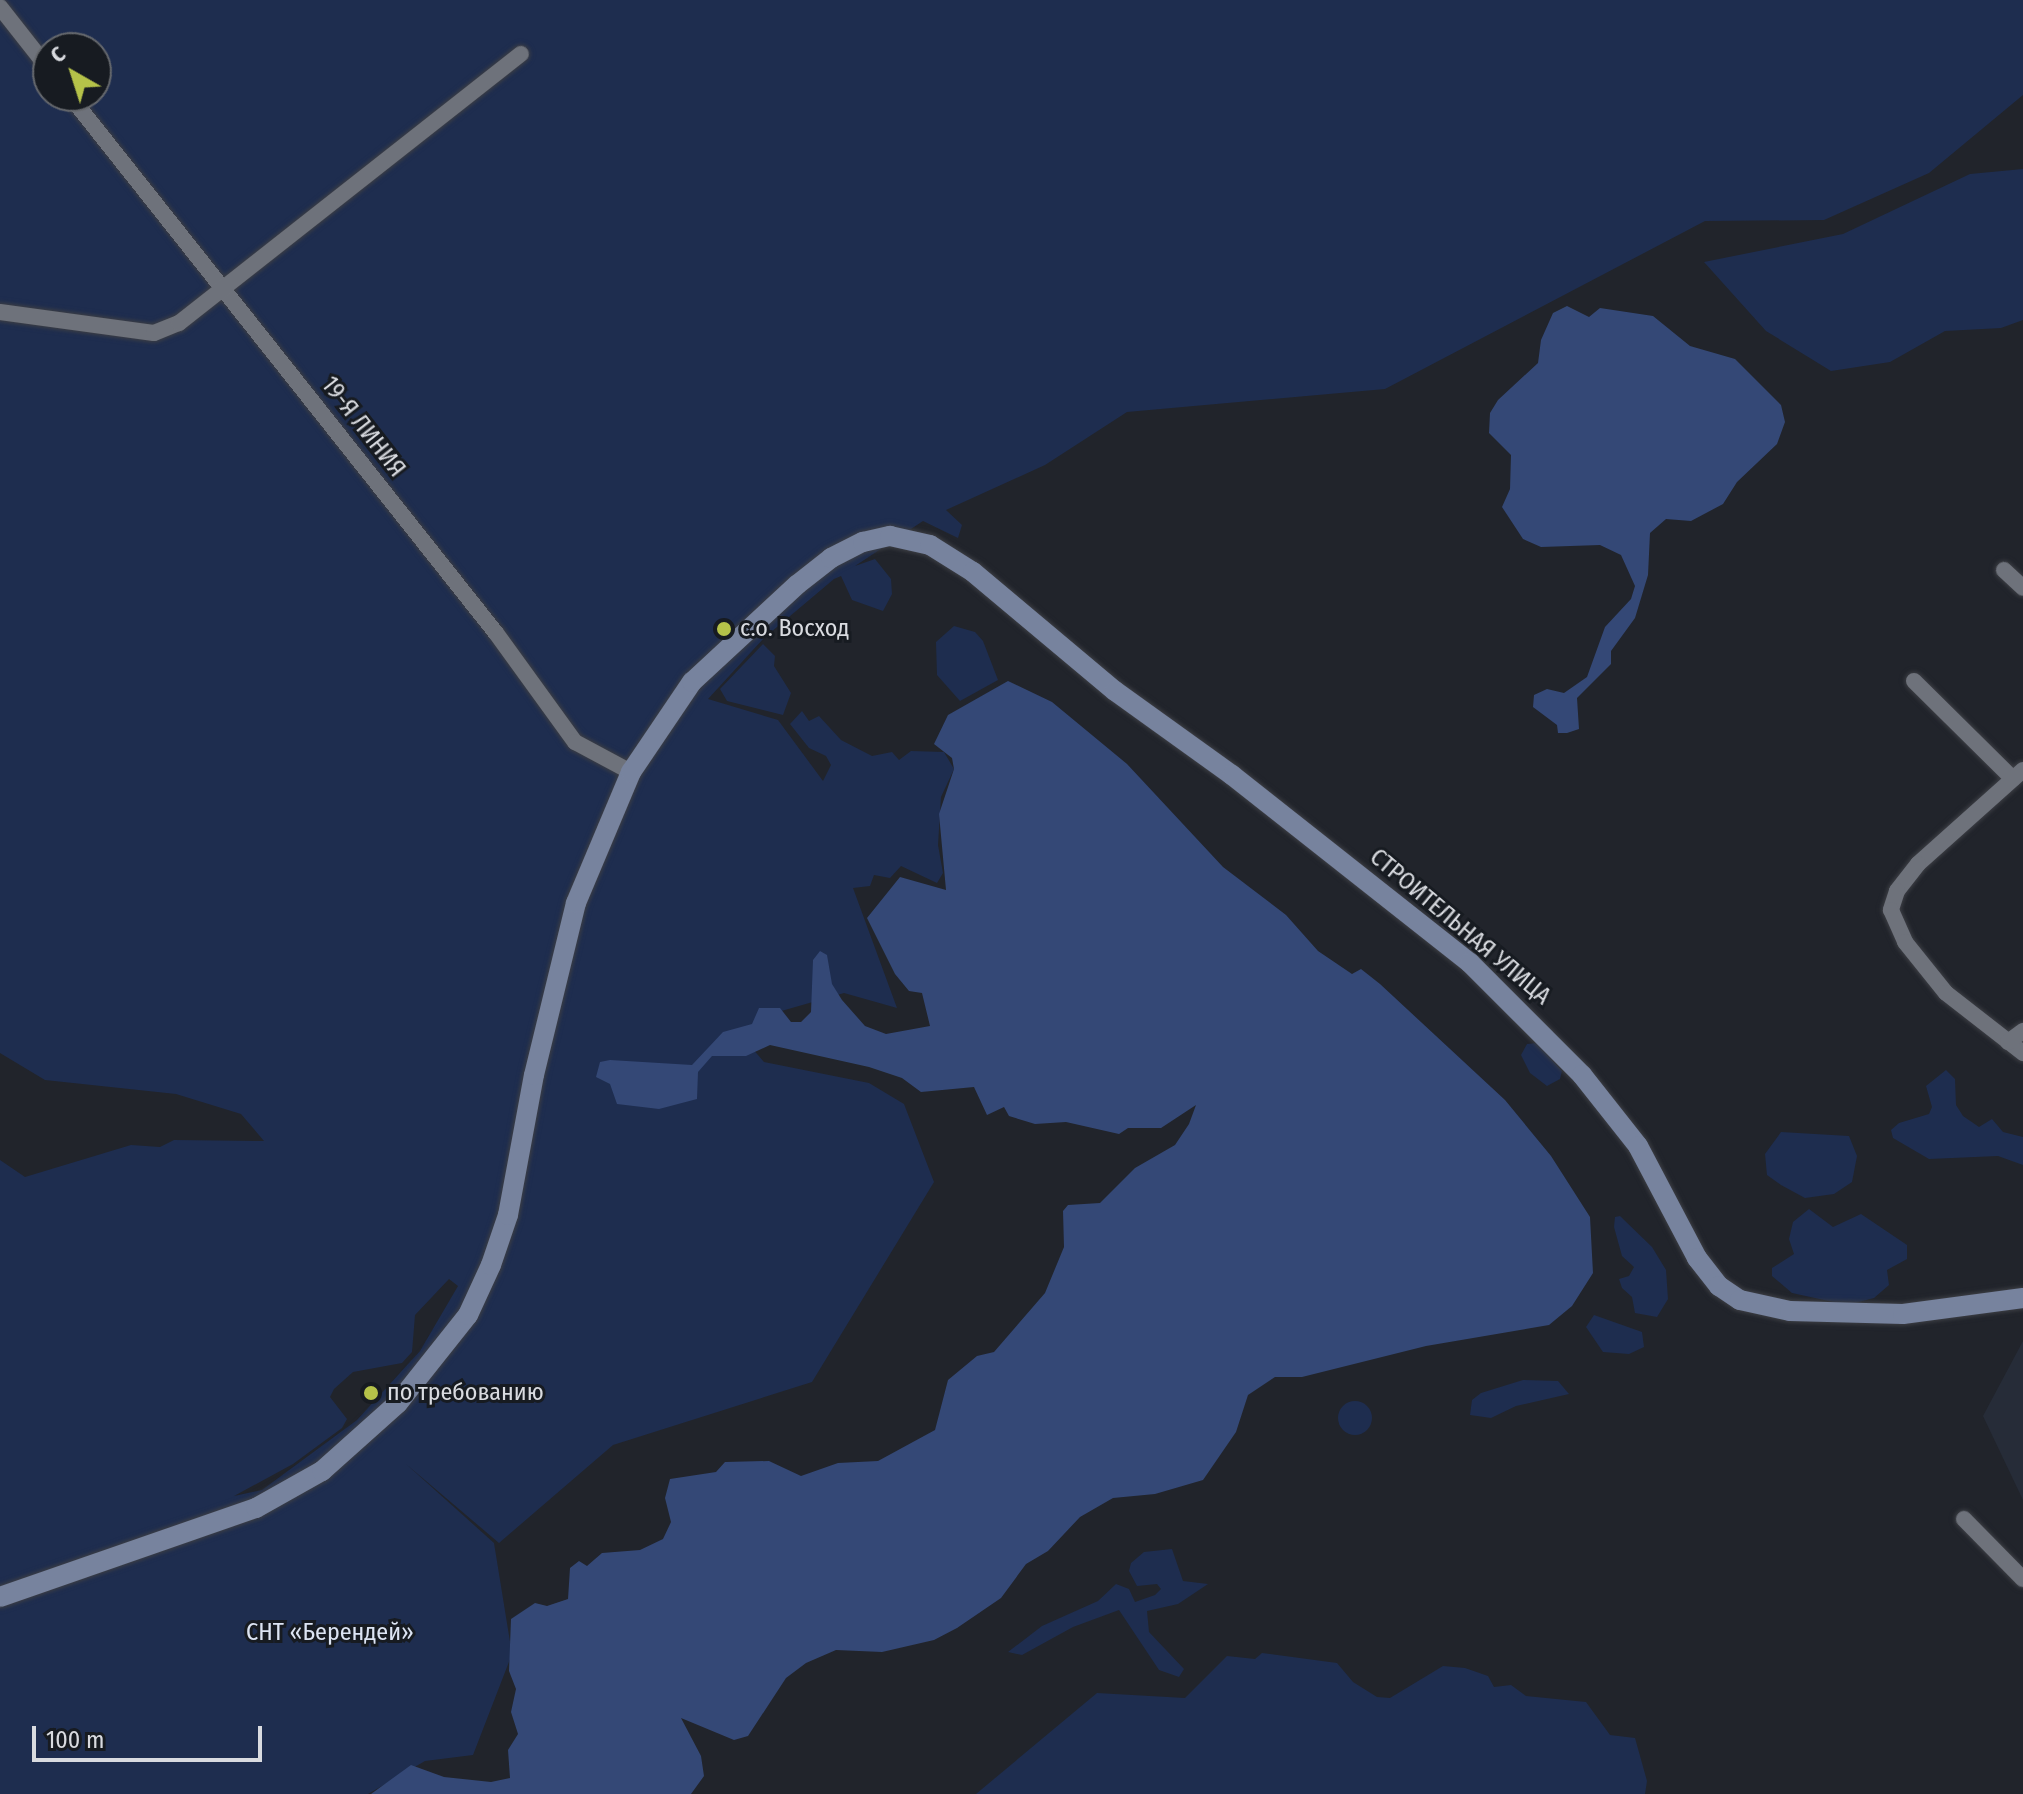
<!DOCTYPE html>
<html>
<head>
<meta charset="utf-8">
<style>
  body { margin:0 }
  #map { position:relative; width:2023px; height:1794px; overflow:hidden; background:#21242b; font-family:"Fira Sans Condensed",sans-serif }
  div>[style] { position:absolute }
  .built>* { inset:0; background:#262c38 }
  .green>* { inset:0; background:#1e2d4f }
  .round { border-radius:50% }
  .water>* { inset:0; background:#344876 }
  .roads { filter:drop-shadow(0 0 2px #3c3e44) drop-shadow(0 0 2px #3c3e44) }
  .street>* { height:16px; margin:-8px; padding:0 8px; transform-origin:8px; border-radius:8px; background:#6e727b }
  .secondary>* { height:20px; margin:-10px; padding:0 10px; transform-origin:10px; border-radius:10px; background:#77839e }
  .dots>* { width:22px; height:22px; translate:-50% -50%; box-sizing:border-box; border:4px solid #171b21; border-radius:50% }
  span { translate:-50% -50%; white-space:nowrap; text-align:center; line-height:1.15; -webkit-text-stroke:6px #171b21; paint-order:stroke }
  .street-label { font-size:24px; color:#d9dbe0 }
  .poi-label { font-size:24px; color:#d9dbe0 }
  .left { translate:0 -50%; text-align:left }
  .park-label { font-size:24px; color:#dce4f3 }
  .north { position:absolute; left:32px; top:32px; width:80px; height:80px; box-sizing:border-box; background:#171b21; border:2px solid #65686d; border-radius:50%; rotate:321deg; font-size:22px; font-weight:700; line-height:32px; text-align:center; color:#d9dbe0 }
  .north::after { content:''; display:block; margin:auto; width:28px; height:36px; background:#b5c249; clip-path:polygon(50% 0,100% 100%,50% 72%,0 100%) }
  .scale { position:absolute; left:32px; top:1726px; width:230px; height:36px; box-sizing:border-box; border:4px solid #d9dbe0; border-top:0; padding-left:10px; font-size:24px; line-height:28px; white-space:nowrap; color:#d9dbe0; -webkit-text-stroke:6px #171b21; paint-order:stroke }
</style>
</head>
<body>
<div id="map">
  <div class="built">
    <div style="clip-path:polygon(2023px 1341px,2023px 1500px,1983px 1416px)"></div>
  </div>
  <div class="green">
    <div style="clip-path:polygon(evenodd,0 0,2023px 0,2023px 95px,1929px 173px,1824px 220px,1705px 221px,1385px 389px,1127px 412px,1045px 465px,946px 510px,962px 525px,958px 538px,923px 521px,855px 566px,875px 559px,891px 579px,892px 594px,883px 611px,852px 600px,841px 576px,834px 579px,764px 638px,708px 699px,778px 720px,823px 781px,831px 765px,826px 756px,809px 748px,790px 724px,802px 711px,809px 721px,819px 716px,841px 740px,872px 756px,892px 752px,899px 760px,911px 751px,944px 752px,954px 769px,941px 797px,938px 845px,943px 873px,937px 883px,901px 866px,890px 878px,874px 875px,870px 886px,853px 888px,897px 1008px,844px 993px,778px 1012px,739px 1033px,764px 1062px,869px 1083px,904px 1104px,934px 1182px,812px 1382px,613px 1445px,499px 1543px,406px 1464px,494px 1543px,512px 1654px,473px 1755px,425px 1761px,368px 1794px,0 1794px,0 1160px,25px 1177px,131px 1145px,160px 1147px,174px 1140px,264px 1141px,241px 1114px,176px 1094px,45px 1080px,0 1053px,0 0,48px 48px,96px 48px,96px 96px,48px 96px,48px 48px,0 0,449px 1279px,458px 1286px,420px 1351px,357px 1420px,262px 1490px,234px 1496px,293px 1464px,342px 1428px,347px 1419px,330px 1397px,334px 1389px,353px 1372px,402px 1363px,412px 1352px,415px 1315px,449px 1279px)"></div>
    <div style="clip-path:polygon(2023px 169px,2023px 320px,2001px 328px,1945px 331px,1890px 362px,1831px 371px,1766px 331px,1704px 262px,1843px 234px,1970px 174px)"></div>
    <div style="clip-path:polygon(954px 626px,975px 632px,983px 641px,998px 680px,960px 701px,937px 675px,936px 642px)"></div>
    <div style="clip-path:polygon(763px 644px,775px 656px,774px 666px,791px 693px,783px 715px,727px 701px,720px 689px)"></div>
    <div style="clip-path:polygon(1537px 1043px,1562px 1071px,1560px 1079px,1547px 1086px,1530px 1073px,1521px 1055px,1527px 1044px)"></div>
    <div style="clip-path:polygon(1946px 1070px,1955px 1079px,1956px 1105px,1963px 1116px,1979px 1127px,1992px 1119px,2003px 1132px,2023px 1137px,2023px 1165px,1998px 1156px,1929px 1159px,1893px 1138px,1891px 1130px,1899px 1123px,1929px 1114px,1932px 1107px,1926px 1086px)"></div>
    <div style="clip-path:polygon(1781px 1132px,1849px 1136px,1857px 1156px,1852px 1182px,1834px 1194px,1805px 1198px,1781px 1185px,1767px 1175px,1765px 1154px)"></div>
    <div style="clip-path:polygon(1809px 1209px,1833px 1227px,1861px 1214px,1907px 1245px,1907px 1259px,1887px 1270px,1889px 1285px,1874px 1298px,1847px 1305px,1792px 1293px,1772px 1276px,1772px 1268px,1794px 1254px,1789px 1239px,1793px 1222px)"></div>
    <div style="clip-path:polygon(1620px 1216px,1652px 1247px,1666px 1270px,1668px 1299px,1657px 1317px,1635px 1313px,1632px 1297px,1622px 1288px,1619px 1279px,1629px 1276px,1634px 1267px,1622px 1256px,1614px 1227px,1615px 1217px)"></div>
    <div style="clip-path:polygon(1594px 1315px,1642px 1332px,1644px 1347px,1629px 1354px,1603px 1352px,1586px 1327px)"></div>
    <div style="clip-path:polygon(1523px 1380px,1558px 1381px,1569px 1394px,1516px 1406px,1491px 1418px,1470px 1415px,1472px 1400px,1481px 1393px)"></div>
    <div class="round" style="left:1338px;top:1401px;width:34px;height:34px"></div>
    <div style="clip-path:polygon(1172px 1549px,1183px 1581px,1208px 1584px,1178px 1604px,1147px 1611px,1149px 1632px,1184px 1669px,1179px 1677px,1159px 1670px,1119px 1610px,1073px 1627px,1022px 1655px,1008px 1652px,1042px 1626px,1098px 1601px,1116px 1584px,1129px 1589px,1135px 1602px,1155px 1595px,1161px 1589px,1157px 1584px,1137px 1586px,1129px 1571px,1131px 1563px,1144px 1552px)"></div>
    <div style="clip-path:polygon(1262px 1653px,1337px 1663px,1353px 1682px,1377px 1697px,1390px 1698px,1443px 1666px,1465px 1668px,1488px 1676px,1494px 1687px,1511px 1685px,1526px 1696px,1586px 1702px,1610px 1735px,1635px 1738px,1647px 1781px,1645px 1794px,976px 1794px,1097px 1693px,1185px 1698px,1227px 1656px,1255px 1659px)"></div>
  </div>
  <div class="water">
    <div style="clip-path:polygon(1567px 306px,1589px 317px,1600px 308px,1653px 316px,1690px 346px,1735px 359px,1781px 405px,1785px 422px,1777px 444px,1737px 482px,1723px 504px,1691px 521px,1666px 519px,1650px 533px,1648px 575px,1635px 618px,1611px 651px,1611px 664px,1577px 698px,1579px 729px,1567px 733px,1558px 733px,1557px 725px,1533px 707px,1534px 695px,1547px 689px,1564px 693px,1587px 677px,1605px 627px,1631px 599px,1635px 586px,1621px 555px,1600px 545px,1541px 547px,1523px 539px,1502px 507px,1510px 489px,1511px 455px,1489px 433px,1490px 413px,1498px 400px,1538px 363px,1541px 340px,1553px 313px)"></div>
    <div style="clip-path:polygon(1008px 681px,1052px 702px,1127px 764px,1223px 867px,1286px 915px,1318px 951px,1352px 974px,1361px 969px,1380px 984px,1505px 1100px,1551px 1156px,1590px 1217px,1593px 1273px,1572px 1306px,1549px 1325px,1426px 1346px,1302px 1377px,1275px 1377px,1248px 1395px,1236px 1432px,1203px 1480px,1155px 1494px,1113px 1498px,1080px 1517px,1048px 1551px,1026px 1564px,1001px 1598px,957px 1628px,934px 1640px,882px 1652px,836px 1650px,806px 1663px,786px 1678px,748px 1736px,734px 1740px,681px 1718px,701px 1756px,704px 1776px,691px 1794px,371px 1794px,411px 1765px,444px 1777px,491px 1782px,510px 1778px,508px 1750px,518px 1734px,511px 1712px,516px 1689px,509px 1671px,511px 1619px,535px 1603px,547px 1606px,568px 1599px,570px 1568px,579px 1561px,587px 1566px,602px 1553px,640px 1550px,663px 1539px,671px 1522px,665px 1498px,670px 1479px,716px 1472px,725px 1462px,769px 1461px,801px 1476px,838px 1463px,878px 1461px,935px 1430px,948px 1380px,977px 1356px,994px 1352px,1045px 1293px,1064px 1247px,1063px 1211px,1068px 1205px,1100px 1203px,1135px 1168px,1175px 1145px,1189px 1124px,1196px 1105px,1161px 1128px,1128px 1128px,1119px 1134px,1066px 1122px,1035px 1124px,1009px 1116px,1004px 1107px,987px 1115px,974px 1087px,921px 1092px,902px 1078px,869px 1067px,770px 1045px,746px 1056px,712px 1056px,698px 1072px,697px 1099px,659px 1109px,617px 1104px,610px 1084px,596px 1077px,600px 1062px,610px 1060px,692px 1065px,723px 1032px,752px 1024px,759px 1008px,780px 1008px,791px 1022px,801px 1022px,811px 1012px,813px 960px,820px 951px,827px 955px,832px 984px,842px 1000px,865px 1026px,886px 1034px,930px 1026px,922px 993px,909px 991px,895px 974px,867px 918px,900px 877px,946px 890px,939px 814px,954px 769px,952px 758px,934px 744px,948px 715px)"></div>
  </div>
  <div class="roads">
    <div class="street">
      <div style="left:0;top:7px;width:78px;rotate:51.8deg"></div>
      <div style="left:70px;top:96px;width:685px;rotate:51.58deg"></div>
      <div style="left:496px;top:633px;width:135px;rotate:54.1deg"></div>
      <div style="left:575px;top:742px;width:64px;rotate:28.2deg"></div>
      <div style="left:0;top:312px;width:155px;rotate:7.8deg"></div>
      <div style="left:154px;top:333px;width:27px;rotate:-22deg"></div>
      <div style="left:179px;top:323px;width:435px;rotate:-38.2deg"></div>
      <div style="left:2004px;top:570px;width:26px;rotate:43deg"></div>
      <div style="left:1914px;top:681px;width:139px;rotate:44.7deg"></div>
      <div style="left:2023px;top:770px;width:141px;rotate:138.2deg"></div>
      <div style="left:1918px;top:864px;width:34px;rotate:128deg"></div>
      <div style="left:1897px;top:891px;width:20px;rotate:108deg"></div>
      <div style="left:1891px;top:910px;width:35px;rotate:66deg"></div>
      <div style="left:1905px;top:942px;width:65px;rotate:51.2deg"></div>
      <div style="left:1946px;top:993px;width:98px;rotate:37.9deg"></div>
      <div style="left:2008px;top:1042px;width:19px;rotate:-36deg"></div>
      <div style="left:1964px;top:1519px;width:84px;rotate:45.5deg"></div>
    </div>
    <div class="secondary">
      <div style="left:0;top:1597px;width:271px;rotate:-19.2deg"></div>
      <div style="left:256px;top:1508px;width:76px;rotate:-29.3deg"></div>
      <div style="left:322px;top:1471px;width:102px;rotate:-41.8deg"></div>
      <div style="left:398px;top:1403px;width:112px;rotate:-51.5deg"></div>
      <div style="left:468px;top:1315px;width:55px;rotate:-65.3deg"></div>
      <div style="left:491px;top:1265px;width:53px;rotate:-71.2deg"></div>
      <div style="left:508px;top:1215px;width:142px;rotate:-79.5deg"></div>
      <div style="left:534px;top:1075px;width:177px;rotate:-76.3deg"></div>
      <div style="left:576px;top:903px;width:142px;rotate:-67.2deg"></div>
      <div style="left:631px;top:772px;width:109px;rotate:-55.9deg"></div>
      <div style="left:692px;top:682px;width:144px;rotate:-42.8deg"></div>
      <div style="left:798px;top:584px;width:42px;rotate:-38.2deg"></div>
      <div style="left:831px;top:558px;width:36px;rotate:-27deg"></div>
      <div style="left:863px;top:542px;width:28px;rotate:-13deg"></div>
      <div style="left:890px;top:536px;width:41px;rotate:12.7deg"></div>
      <div style="left:930px;top:545px;width:51px;rotate:32.1deg"></div>
      <div style="left:973px;top:572px;width:185px;rotate:40deg"></div>
      <div style="left:1115px;top:691px;width:144px;rotate:35.7deg"></div>
      <div style="left:1232px;top:775px;width:303px;rotate:38.3deg"></div>
      <div style="left:1470px;top:963px;width:158px;rotate:45deg"></div>
      <div style="left:1582px;top:1075px;width:90px;rotate:51.7deg"></div>
      <div style="left:1638px;top:1146px;width:127px;rotate:62.2deg"></div>
      <div style="left:1697px;top:1258px;width:36px;rotate:52deg"></div>
      <div style="left:1719px;top:1286px;width:25px;rotate:34deg"></div>
      <div style="left:1740px;top:1300px;width:51px;rotate:12.4deg"></div>
      <div style="left:1790px;top:1311px;width:113px;rotate:1.5deg"></div>
      <div style="left:1903px;top:1314px;width:121px;rotate:-7.6deg"></div>
    </div>
  </div>
  <div class="dots">
    <div style="left:724px;top:629px;background:#b5c249"></div>
    <div style="left:371px;top:1393px;background:#b5c249"></div>
  </div>
  <div class="street-label">
    <span style="left:363px;top:427px;rotate:52deg">19-Я ЛИНИЯ</span>
    <span style="left:1460px;top:927px;rotate:40deg">СТРОИТЕЛЬНАЯ УЛИЦА</span>
  </div>
  <div class="poi-label">
    <span class="left" style="left:740px;top:629px">с.о. Восход</span>
    <span class="left" style="left:387px;top:1393px">по требованию</span>
  </div>
  <div class="park-label">
    <span style="left:330px;top:1633px">СНТ «Берендей»</span>
  </div>
  <div class="north">С</div>
  <div class="scale">100 m</div>
</div>
</body>
</html>
